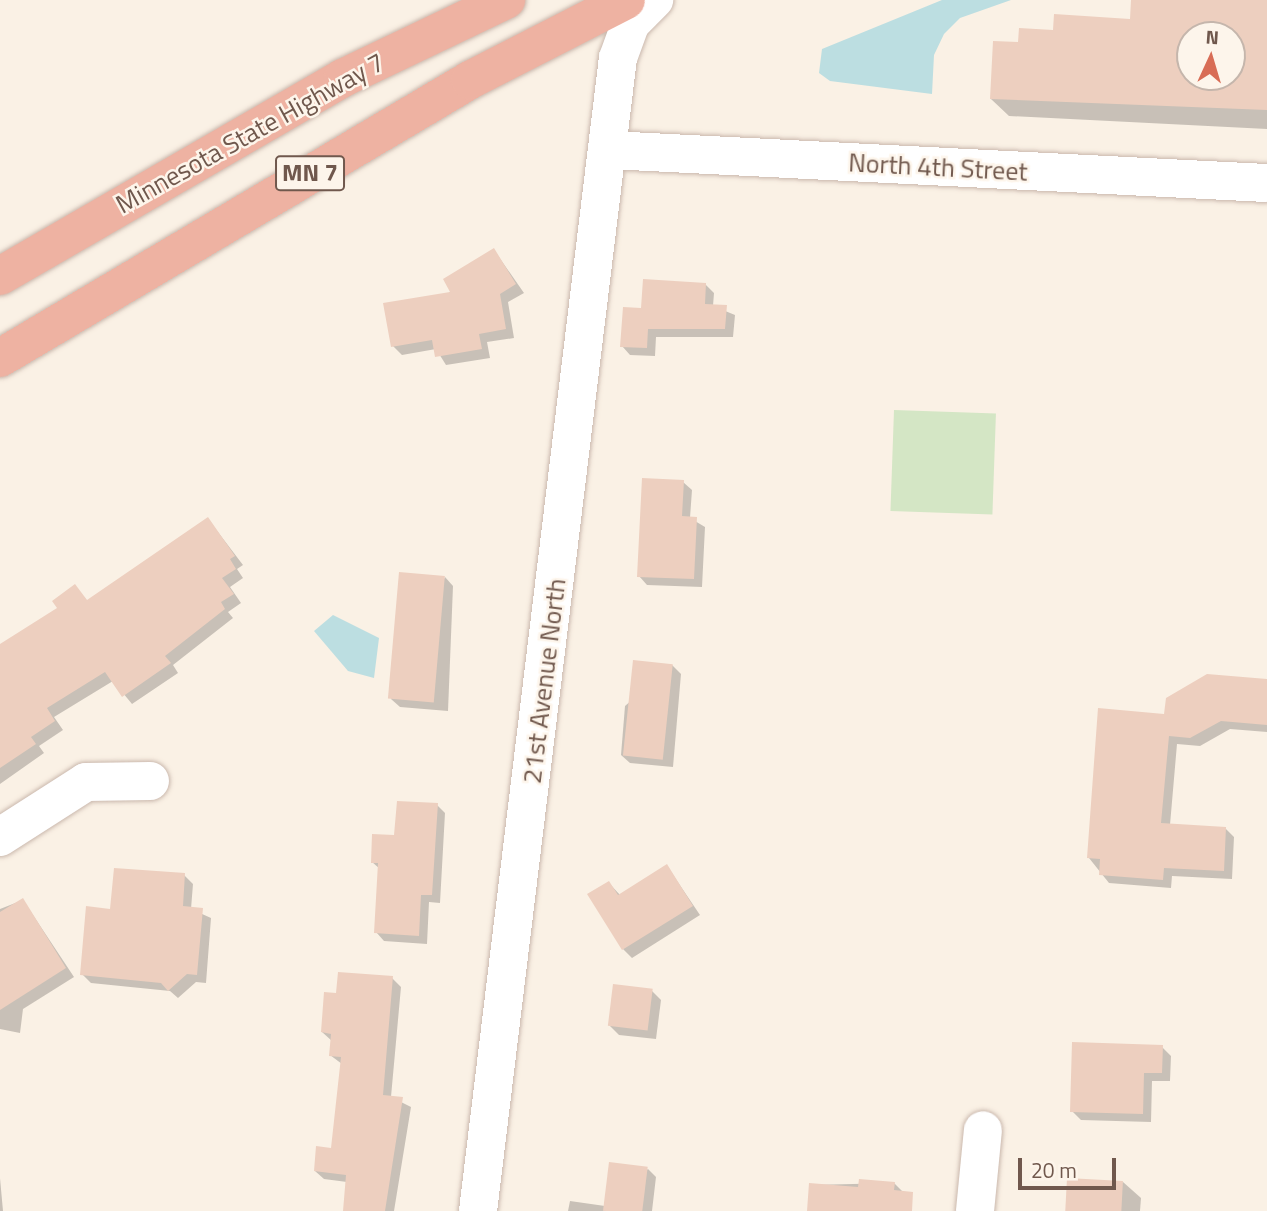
<!DOCTYPE html>
<html>
<head>
<meta charset="utf-8">
<style>
  body { margin:0 }
  #map { position:relative; width:1267px; height:1211px; overflow:hidden; background:#faf1e5; font-family:"Titillium Web",sans-serif }
  div>[style] { position:absolute }
  .green>* { inset:0; background:#d4e6c5; transform-origin:0 0 }
  .water>* { inset:0; background:#bcdee1 }
  .shadow>* { inset:0; background:#0003 }
  .building>* { inset:0; background:#edcfbf; transform-origin:0 0 }
  .roads { filter:drop-shadow(0 0 2px #cab8ad) drop-shadow(0 0 2px #cab8ad) }
  .minor>* { height:38px; margin:-19px; padding:0 19px; transform-origin:19px; border-radius:19px; background:#fff }
  .highway>* { height:38px; margin:-19px; padding:0 19px; transform-origin:19px; border-radius:19px; background:#eeb2a2 }
  span { translate:-50% -50%; white-space:nowrap; text-align:center; line-height:1.15; -webkit-text-stroke:5px #fdf5eb; paint-order:stroke }
  .shield-label span { padding:2px 5px; background:#fdf5eb; border:2px solid; border-radius:5px; -webkit-text-stroke-width:0 }
  .shield-label { font-size:24px; color:#70584d; font-weight:700 }
  .street-label { font-size:26px; color:#70584d }
  .north { position:absolute; left:1176px; top:21px; width:70px; height:70px; box-sizing:border-box; background:#fdf5eb; border:2px solid #c5b6ac; border-radius:50%; rotate:4deg; font-size:19px; font-weight:700; line-height:28px; text-align:center; color:#70584d }
  .north::after { content:''; display:block; margin:auto; width:24px; height:32px; background:#d86d56; clip-path:polygon(50% 0,100% 100%,50% 72%,0 100%) }
  .scale { position:absolute; left:1018px; top:1158px; width:98px; height:32px; box-sizing:border-box; border:4px solid #70584d; border-top:0; padding-left:9px; font-size:21px; line-height:24px; white-space:nowrap; color:#70584d; -webkit-text-stroke:5px #fdf5eb; paint-order:stroke }
</style>
</head>
<body>
<div id="map">
  <div class="green">
    <div style="left:894px;top:410px;width:102px;height:101px;rotate:2deg"></div>
  </div>
  <div class="water">
    <div style="clip-path:polygon(942px 0,1011px 0,960px 18px,944px 34px,934px 55px,932px 94px,830px 81px,819px 73px,822px 49px)"></div>
    <div style="clip-path:polygon(333px 615px,379px 638px,374px 678px,348px 671px,314px 631px)"></div>
  </div>
  <div class="shadow">
    <div style="clip-path:polygon(evenodd,1133px 0,1267px 0,1267px 129px,1009px 116px,991px 99px,1020px 44px,1131px 20px,1133px 0,1190px 35px,1232px 35px,1232px 77px,1190px 77px,1190px 35px)"></div>
    <div style="clip-path:polygon(494px 250px,524px 293px,508px 302px,514px 338px,487px 342px,490px 358px,446px 365px,436px 349px,402px 355px,393px 346px)"></div>
    <div style="clip-path:polygon(705px 284px,714px 293px,713px 306px,735px 315px,733px 337px,656px 337px,655px 356px,630px 355px,622px 346px,643px 310px)"></div>
    <div style="clip-path:polygon(683px 482px,692px 490px,690px 518px,705px 527px,702px 587px,647px 585px,639px 576px)"></div>
    <div style="clip-path:polygon(208px 519px,243px 565px,237px 569px,243px 578px,230px 587px,241px 603px,228px 612px,233px 618px,173px 665px,178px 673px,132px 704px,113px 681px,54px 717px,63px 730px,39px 746px,44px 753px,0 784px,0 646px,59px 608px,75px 586px,88px 602px)"></div>
    <div style="clip-path:polygon(445px 577px,453px 586px,448px 711px,400px 707px,391px 699px)"></div>
    <div style="clip-path:polygon(672px 665px,681px 674px,673px 767px,630px 763px,621px 755px,625px 706px)"></div>
    <div style="clip-path:polygon(1267px 681px,1267px 732px,1230px 729px,1200px 746px,1177px 744px,1170px 825px,1225px 828px,1234px 837px,1232px 879px,1172px 876px,1171px 888px,1109px 883px,1089px 858px,1166px 716px)"></div>
    <div style="clip-path:polygon(437px 805px,445px 813px,440px 903px,429px 902px,427px 944px,384px 941px,376px 932px,380px 869px,372px 862px)"></div>
    <div style="clip-path:polygon(667px 866px,700px 915px,632px 958px,623px 949px,609px 883px,620px 895px)"></div>
    <div style="clip-path:polygon(184px 875px,193px 884px,191px 909px,211px 918px,206px 983px,196px 982px,178px 998px,170px 991px,91px 983px,82px 974px,112px 911px)"></div>
    <div style="clip-path:polygon(23px 900px,74px 977px,23px 1009px,20px 1033px,0 1029px,0 909px)"></div>
    <div style="clip-path:polygon(392px 978px,401px 987px,391px 1097px,411px 1107px,394px 1211px,346px 1211px,347px 1182px,324px 1179px,315px 1171px,333px 1150px,342px 1064px,330px 1055px,332px 1041px,322px 1032px,337px 995px)"></div>
    <div style="clip-path:polygon(652px 991px,661px 1000px,656px 1039px,619px 1035px,610px 1026px)"></div>
    <div style="clip-path:polygon(1162px 1047px,1171px 1056px,1170px 1081px,1152px 1081px,1151px 1122px,1081px 1120px,1072px 1111px)"></div>
    <div style="clip-path:polygon(648px 1169px,656px 1177px,652px 1211px,568px 1211px,570px 1201px,605px 1206px)"></div>
    <div style="clip-path:polygon(0 1178px,3px 1211px,0 1211px)"></div>
    <div style="clip-path:polygon(1123px 1182px,1141px 1198px,1140px 1211px,1067px 1211px)"></div>
    <div style="clip-path:polygon(894px 1183px,903px 1192px,901px 1211px,809px 1211px,811px 1185px)"></div>
  </div>
  <div class="building">
    <div style="clip-path:polygon(evenodd,1131px 0,1267px 0,1267px 110px,990px 99px,993px 41px,1018px 42px,1019px 28px,1053px 30px,1054px 14px,1130px 19px,1131px 0,1190px 35px,1232px 35px,1232px 77px,1190px 77px,1190px 35px)"></div>
    <div style="clip-path:polygon(494px 248px,516px 284px,500px 294px,506px 329px,479px 334px,482px 349px,435px 357px,432px 340px,391px 347px,383px 303px,450px 292px,443px 279px)"></div>
    <div style="clip-path:polygon(643px 279px,706px 283px,705px 304px,727px 305px,725px 329px,648px 329px,647px 348px,620px 347px,623px 307px,641px 308px)"></div>
    <div style="clip-path:polygon(642px 478px,684px 480px,682px 516px,697px 517px,694px 579px,637px 577px)"></div>
    <div style="clip-path:polygon(208px 517px,235px 556px,230px 559px,236px 569px,222px 578px,234px 594px,221px 602px,225px 609px,165px 656px,171px 663px,122px 697px,105px 672px,47px 708px,55px 721px,31px 737px,36px 744px,0 768px,0 644px,57px 608px,52px 601px,75px 584px,87px 600px)"></div>
    <div style="left:399px;top:572px;width:46px;height:127px;rotate:5deg"></div>
    <div style="left:633px;top:660px;width:40px;height:96px;rotate:6deg"></div>
    <div style="clip-path:polygon(1207px 674px,1267px 679px,1267px 725px,1221px 721px,1190px 738px,1169px 736px,1161px 823px,1226px 827px,1224px 871px,1164px 868px,1163px 880px,1099px 875px,1100px 859px,1087px 858px,1098px 708px,1164px 714px,1166px 698px)"></div>
    <div style="clip-path:polygon(397px 801px,438px 803px,432px 895px,421px 895px,419px 936px,374px 933px,378px 863px,371px 863px,372px 834px,394px 835px)"></div>
    <div style="clip-path:polygon(667px 864px,693px 906px,622px 950px,587px 894px,609px 881px,618px 895px)"></div>
    <div style="clip-path:polygon(114px 868px,185px 873px,183px 906px,203px 908px,197px 975px,187px 974px,168px 991px,161px 983px,80px 975px,86px 906px,110px 909px)"></div>
    <div style="clip-path:polygon(23px 898px,66px 968px,0 1010px,0 912px)"></div>
    <div style="clip-path:polygon(338px 972px,393px 976px,383px 1095px,403px 1097px,385px 1211px,343px 1211px,346px 1175px,314px 1171px,316px 1146px,331px 1148px,341px 1057px,329px 1056px,331px 1034px,321px 1032px,324px 992px,336px 993px)"></div>
    <div style="left:613px;top:984px;width:40px;height:42px;rotate:7deg"></div>
    <div style="clip-path:polygon(1072px 1042px,1163px 1045px,1162px 1073px,1144px 1073px,1143px 1114px,1070px 1112px)"></div>
    <div style="left:609px;top:1162px;width:39px;height:49px;rotate:7deg"></div>
    <div style="left:1067px;top:1178px;width:56px;height:33px;rotate:3deg"></div>
    <div style="clip-path:polygon(859px 1179px,895px 1182px,894px 1190px,913px 1192px,912px 1211px,807px 1211px,809px 1183px,858px 1187px)"></div>
  </div>
  <div class="roads">
    <div class="minor">
      <div style="left:610px;top:150px;width:658px;rotate:2.88deg"></div>
      <div style="left:0;top:837px;width:102px;rotate:-32.6deg"></div>
      <div style="left:86px;top:782px;width:64px;rotate:-0.9deg"></div>
      <div style="left:478px;top:1211px;width:1161px;rotate:-83.08deg"></div>
      <div style="left:618px;top:58px;width:37px;rotate:-70deg"></div>
      <div style="left:631px;top:23px;width:33px;rotate:-45deg"></div>
      <div style="left:975px;top:1211px;width:81px;rotate:-84.4deg"></div>
    </div>
    <div class="highway">
      <div style="left:0;top:276px;width:396px;rotate:-30deg"></div>
      <div style="left:343px;top:78px;width:181px;rotate:-25.6deg"></div>
      <div style="left:0;top:358px;width:546px;rotate:-30.6deg"></div>
      <div style="left:470px;top:80px;width:175px;rotate:-27.1deg"></div>
    </div>
  </div>
  <div class="shield-label">
    <span style="left:310px;top:173px">MN 7</span>
  </div>
  <div class="street-label">
    <span style="left:250px;top:133px;rotate:-29deg">Minnesota State Highway 7</span>
    <span style="left:938px;top:167px;rotate:3deg">North 4th Street</span>
    <span style="left:544px;top:681px;rotate:-83deg">21st Avenue North</span>
  </div>
  <div class="north">N</div>
  <div class="scale">20 m</div>
</div>
</body>
</html>
